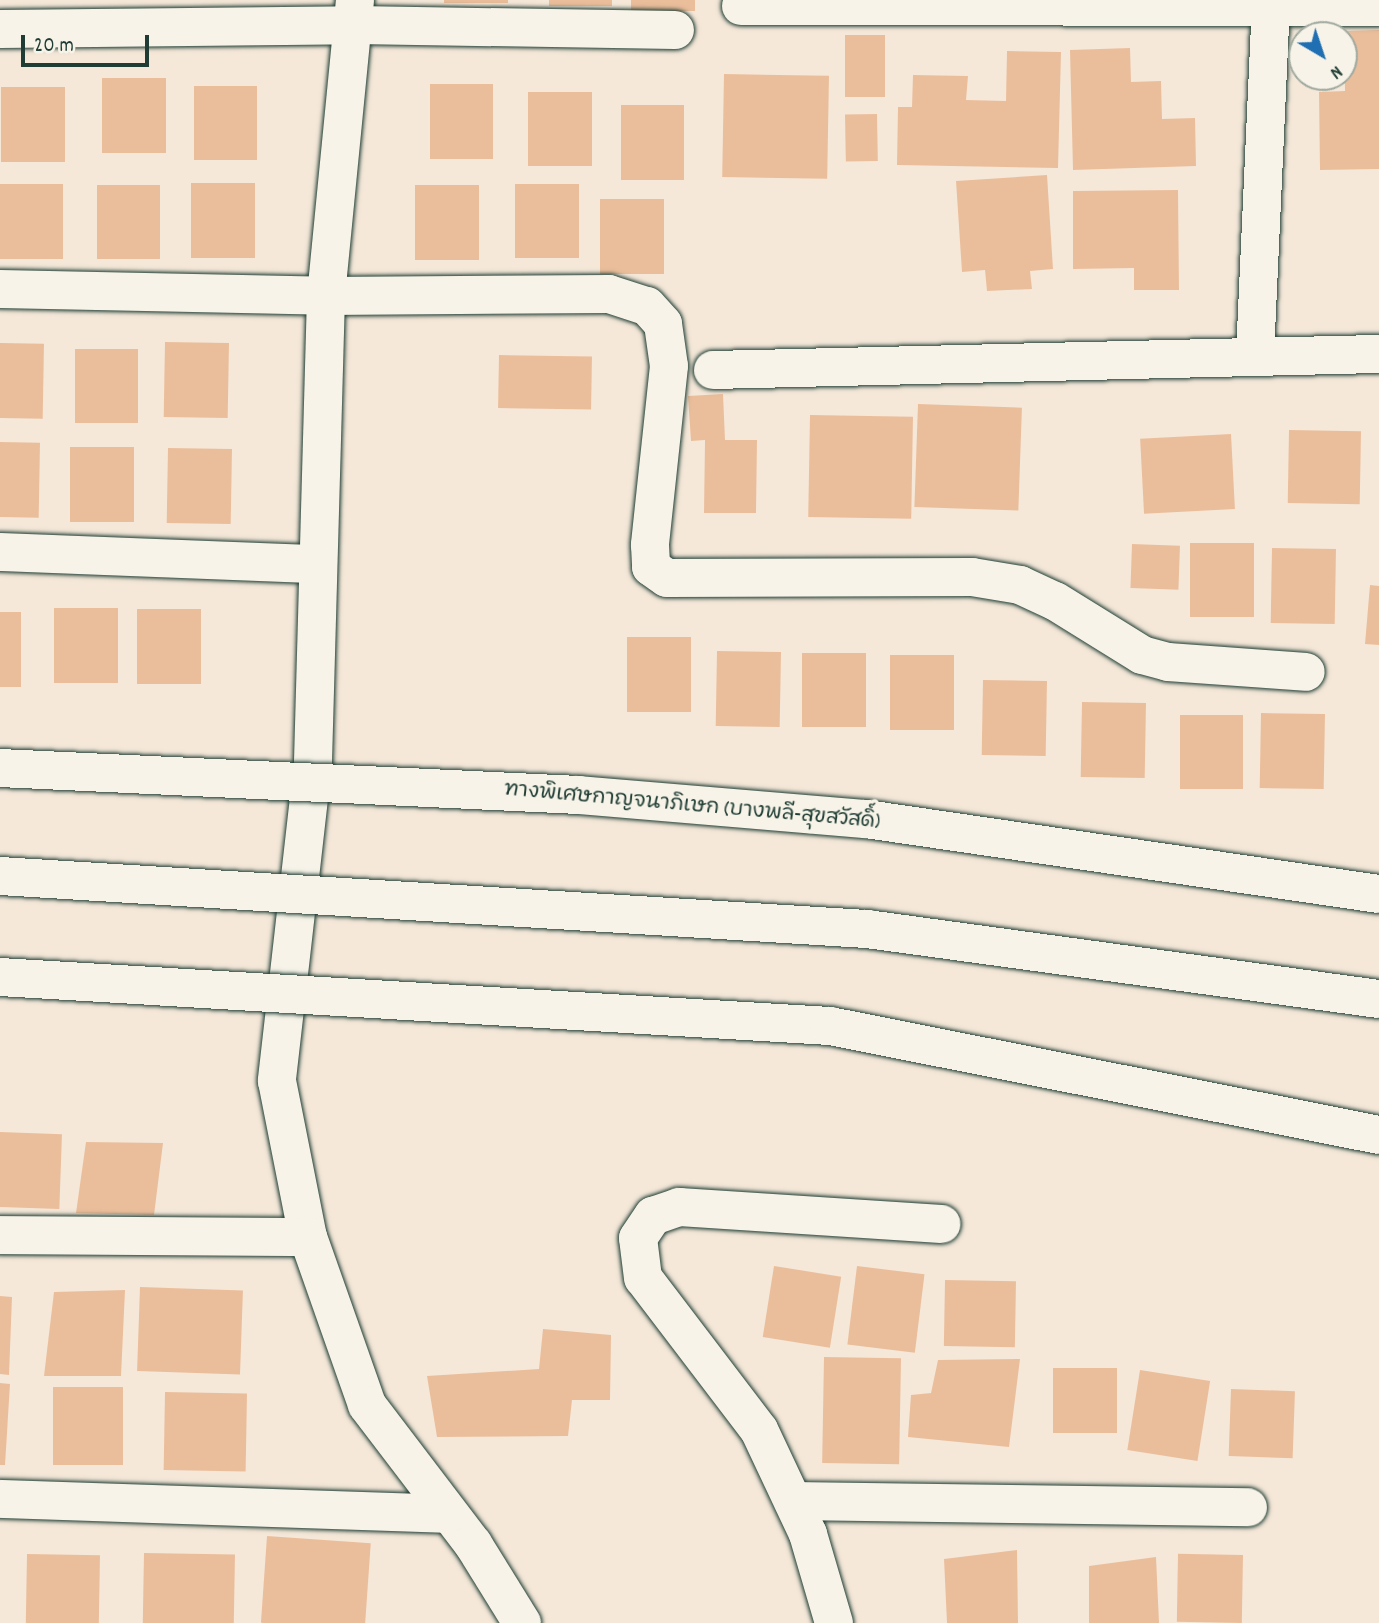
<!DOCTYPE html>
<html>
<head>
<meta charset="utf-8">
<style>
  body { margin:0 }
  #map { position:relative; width:1379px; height:1623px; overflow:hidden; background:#f5e8d9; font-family:Dekko,"Playpen Sans Thai",sans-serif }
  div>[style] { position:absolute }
  .building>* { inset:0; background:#ebbe9b; transform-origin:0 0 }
  .roads { filter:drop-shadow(0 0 2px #1f3d34) drop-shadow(0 0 2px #1f3d34) }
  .minor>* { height:38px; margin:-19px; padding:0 19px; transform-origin:19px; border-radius:19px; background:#f7f3e8 }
  .bridges { filter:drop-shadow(0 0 2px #1f3d34) drop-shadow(0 0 2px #1f3d34) }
  .highway-bridge>* { height:38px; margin:-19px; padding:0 19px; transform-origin:19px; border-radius:19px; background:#f7f3e8 }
  span { translate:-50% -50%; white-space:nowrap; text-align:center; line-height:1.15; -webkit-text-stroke:7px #f7f3e8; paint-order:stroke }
  .street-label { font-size:21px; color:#1f3d34 }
  .north { position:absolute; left:1288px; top:21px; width:70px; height:70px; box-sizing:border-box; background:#f7f3e8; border:2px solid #a1aaa0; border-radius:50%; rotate:141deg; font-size:19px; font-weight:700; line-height:28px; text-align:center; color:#1f3d34 }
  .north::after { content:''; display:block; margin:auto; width:24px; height:32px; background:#1f6fb2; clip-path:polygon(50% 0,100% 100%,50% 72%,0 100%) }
  .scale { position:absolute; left:21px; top:35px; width:128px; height:32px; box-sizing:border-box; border:4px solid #1f3d34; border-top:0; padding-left:9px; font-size:21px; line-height:24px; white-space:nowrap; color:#1f3d34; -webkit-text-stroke:5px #f7f3e8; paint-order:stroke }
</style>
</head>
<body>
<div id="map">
  <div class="building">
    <div style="left:444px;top:0;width:64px;height:3px"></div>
    <div style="left:549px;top:0;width:63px;height:6px"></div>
    <div style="left:631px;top:0;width:64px;height:11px"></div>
    <div style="clip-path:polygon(1379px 30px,1379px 169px,1320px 170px,1319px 92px,1345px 91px,1344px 31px)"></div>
    <div style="left:885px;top:35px;width:62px;height:40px;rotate:90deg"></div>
    <div style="clip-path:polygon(1130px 48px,1131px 82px,1161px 81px,1162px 119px,1195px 118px,1196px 166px,1073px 170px,1070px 50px)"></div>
    <div style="clip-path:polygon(1007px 51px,1061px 52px,1058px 168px,897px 165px,898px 107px,912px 107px,913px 75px,968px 76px,966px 100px,1006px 101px)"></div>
    <div style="left:724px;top:74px;width:105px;height:103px;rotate:1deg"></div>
    <div style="left:102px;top:78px;width:64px;height:75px"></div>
    <div style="left:430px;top:84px;width:63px;height:75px"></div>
    <div style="left:194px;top:86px;width:63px;height:74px"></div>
    <div style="left:1px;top:87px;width:64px;height:75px"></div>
    <div style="left:528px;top:92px;width:64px;height:74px"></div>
    <div style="left:621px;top:105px;width:63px;height:75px"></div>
    <div style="left:877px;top:114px;width:47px;height:32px;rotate:89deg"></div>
    <div style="clip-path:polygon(1047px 175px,1053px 269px,1030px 271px,1032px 289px,987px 291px,985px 270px,962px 272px,956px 181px)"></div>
    <div style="left:191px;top:183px;width:64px;height:75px"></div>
    <div style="left:63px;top:184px;width:75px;height:63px;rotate:90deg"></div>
    <div style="left:515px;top:184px;width:64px;height:74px"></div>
    <div style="left:97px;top:185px;width:63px;height:74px"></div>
    <div style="left:415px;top:185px;width:64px;height:75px"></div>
    <div style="clip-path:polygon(1178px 190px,1179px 290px,1134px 290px,1134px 268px,1073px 269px,1073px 191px)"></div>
    <div style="left:600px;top:199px;width:64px;height:75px"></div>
    <div style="left:165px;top:342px;width:64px;height:75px;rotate:1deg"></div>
    <div style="left:0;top:343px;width:44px;height:75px;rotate:1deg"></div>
    <div style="left:75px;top:349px;width:63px;height:74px"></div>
    <div style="left:499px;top:355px;width:93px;height:53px;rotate:1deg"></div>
    <div style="clip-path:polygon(723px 394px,725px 440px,757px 440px,756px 513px,704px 513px,705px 440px,691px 441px,688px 396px)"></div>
    <div style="left:918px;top:404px;width:104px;height:103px;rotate:2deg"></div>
    <div style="left:810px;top:415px;width:103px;height:102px;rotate:1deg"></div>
    <div style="left:1289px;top:430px;width:72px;height:73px;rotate:1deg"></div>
    <div style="left:1231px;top:434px;width:75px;height:91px;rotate:87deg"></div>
    <div style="left:0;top:442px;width:40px;height:75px;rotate:1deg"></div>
    <div style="left:70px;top:447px;width:64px;height:75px"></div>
    <div style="left:168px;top:448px;width:64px;height:75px;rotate:1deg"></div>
    <div style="left:1190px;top:543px;width:64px;height:74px"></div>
    <div style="left:1132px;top:544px;width:48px;height:44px;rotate:2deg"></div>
    <div style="left:1272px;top:548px;width:64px;height:75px;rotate:1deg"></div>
    <div style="clip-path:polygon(1370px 585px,1379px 586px,1379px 645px,1365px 644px)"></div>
    <div style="left:54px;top:608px;width:64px;height:75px"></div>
    <div style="left:137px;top:609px;width:64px;height:75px"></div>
    <div style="left:0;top:612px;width:21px;height:75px"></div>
    <div style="left:627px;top:637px;width:64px;height:75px"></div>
    <div style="left:717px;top:651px;width:64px;height:75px;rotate:1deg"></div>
    <div style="left:802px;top:653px;width:64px;height:74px"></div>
    <div style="left:890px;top:655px;width:64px;height:75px"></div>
    <div style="left:983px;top:680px;width:64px;height:75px;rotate:1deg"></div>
    <div style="left:1082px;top:702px;width:64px;height:75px;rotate:1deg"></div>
    <div style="left:1261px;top:713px;width:64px;height:75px;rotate:1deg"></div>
    <div style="left:1180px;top:715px;width:63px;height:74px"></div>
    <div style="left:0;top:1132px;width:62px;height:75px;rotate:2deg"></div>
    <div style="clip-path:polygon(86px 1142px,163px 1143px,154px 1215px,76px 1213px)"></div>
    <div style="left:774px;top:1266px;width:68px;height:72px;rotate:9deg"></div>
    <div style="left:857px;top:1266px;width:68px;height:79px;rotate:7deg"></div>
    <div style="left:945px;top:1280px;width:71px;height:66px;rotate:1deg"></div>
    <div style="left:140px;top:1287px;width:103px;height:84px;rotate:2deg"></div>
    <div style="clip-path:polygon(125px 1290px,121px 1376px,44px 1376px,54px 1292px)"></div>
    <div style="clip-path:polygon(0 1296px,12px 1297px,9px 1375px,0 1374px)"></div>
    <div style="clip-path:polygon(543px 1329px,611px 1335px,610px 1400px,572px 1400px,568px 1436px,437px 1437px,427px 1376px,539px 1369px)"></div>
    <div style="left:824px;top:1357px;width:77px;height:106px;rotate:1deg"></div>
    <div style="clip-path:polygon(1020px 1359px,1009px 1447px,908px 1437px,911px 1395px,931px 1393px,938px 1360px)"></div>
    <div style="left:1053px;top:1368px;width:64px;height:65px"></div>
    <div style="left:1140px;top:1370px;width:71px;height:81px;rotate:9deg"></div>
    <div style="clip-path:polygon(0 1383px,10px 1384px,5px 1465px,0 1465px)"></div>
    <div style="left:53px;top:1387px;width:70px;height:78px"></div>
    <div style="left:1231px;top:1389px;width:64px;height:67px;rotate:2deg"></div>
    <div style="left:165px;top:1392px;width:82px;height:78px;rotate:1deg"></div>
    <div style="left:267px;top:1536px;width:104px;height:87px;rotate:4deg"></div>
    <div style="clip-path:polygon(1017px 1550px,1018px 1623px,947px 1623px,944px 1559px)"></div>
    <div style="left:144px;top:1553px;width:91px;height:70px;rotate:1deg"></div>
    <div style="left:27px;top:1554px;width:73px;height:69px;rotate:1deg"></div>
    <div style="left:1243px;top:1555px;width:68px;height:65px;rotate:91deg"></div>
    <div style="clip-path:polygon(1156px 1557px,1159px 1623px,1089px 1623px,1089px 1566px)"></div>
  </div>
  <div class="roads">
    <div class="minor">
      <div style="left:355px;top:0;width:297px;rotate:95.6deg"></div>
      <div style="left:326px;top:296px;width:467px;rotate:91.6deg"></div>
      <div style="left:313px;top:763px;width:320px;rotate:96.5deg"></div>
      <div style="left:277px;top:1081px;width:159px;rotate:78.8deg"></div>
      <div style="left:308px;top:1237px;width:178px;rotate:70.6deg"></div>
      <div style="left:367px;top:1405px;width:175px;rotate:52.7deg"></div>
      <div style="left:473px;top:1544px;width:93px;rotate:58.2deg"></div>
      <div style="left:741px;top:6px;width:638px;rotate:0.09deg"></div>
      <div style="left:0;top:29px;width:355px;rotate:-0.6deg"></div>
      <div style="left:355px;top:25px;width:320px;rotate:0.9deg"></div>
      <div style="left:0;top:289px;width:326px;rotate:1.2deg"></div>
      <div style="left:326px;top:296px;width:283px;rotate:-0.4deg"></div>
      <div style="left:609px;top:294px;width:40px;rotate:18deg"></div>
      <div style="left:647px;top:306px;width:24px;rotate:48deg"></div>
      <div style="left:663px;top:324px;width:42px;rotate:81.9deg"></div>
      <div style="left:669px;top:366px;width:180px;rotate:96.1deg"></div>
      <div style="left:650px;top:545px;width:22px;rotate:87deg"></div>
      <div style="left:651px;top:567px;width:19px;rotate:35deg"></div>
      <div style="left:667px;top:578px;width:305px;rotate:-0.2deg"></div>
      <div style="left:972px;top:577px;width:49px;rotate:9.5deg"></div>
      <div style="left:1020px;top:585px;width:38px;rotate:25deg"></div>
      <div style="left:1055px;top:601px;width:102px;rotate:31.8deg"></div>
      <div style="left:1142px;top:655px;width:27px;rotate:15deg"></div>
      <div style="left:1168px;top:662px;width:138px;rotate:4.1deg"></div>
      <div style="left:1255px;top:355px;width:355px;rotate:-87.4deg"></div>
      <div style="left:713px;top:370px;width:666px;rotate:-1.38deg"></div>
      <div style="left:0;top:552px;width:318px;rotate:2.2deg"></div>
      <div style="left:0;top:1235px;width:308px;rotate:0.4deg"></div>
      <div style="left:0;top:1499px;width:448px;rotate:1.9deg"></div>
      <div style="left:793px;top:1501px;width:455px;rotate:0.8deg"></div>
      <div style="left:834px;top:1623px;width:93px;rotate:-106.3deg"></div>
      <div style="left:808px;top:1534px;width:115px;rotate:-115.2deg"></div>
      <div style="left:759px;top:1430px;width:191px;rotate:-127.3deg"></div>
      <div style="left:643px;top:1278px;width:40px;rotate:-97.1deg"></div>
      <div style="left:638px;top:1238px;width:27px;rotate:-56deg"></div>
      <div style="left:653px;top:1216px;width:28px;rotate:-19deg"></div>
      <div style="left:679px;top:1207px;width:263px;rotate:3.7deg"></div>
    </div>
  </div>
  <div class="bridges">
    <div class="highway-bridge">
      <div style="left:0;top:768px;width:579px;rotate:2.67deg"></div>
      <div style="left:578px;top:795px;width:289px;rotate:4.8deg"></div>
      <div style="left:866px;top:819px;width:518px;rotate:8.32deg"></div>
      <div style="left:0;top:876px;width:869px;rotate:3.5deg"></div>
      <div style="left:867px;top:929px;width:517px;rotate:7.79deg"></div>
      <div style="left:0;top:977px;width:831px;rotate:3.38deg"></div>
      <div style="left:830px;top:1026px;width:560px;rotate:11.23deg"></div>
    </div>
  </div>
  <div class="street-label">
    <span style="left:692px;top:807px;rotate:5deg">ทางพิเศษกาญจนาภิเษก (บางพลี-สุขสวัสดิ์)</span>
  </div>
  <div class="north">N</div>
  <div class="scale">20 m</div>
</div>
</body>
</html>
